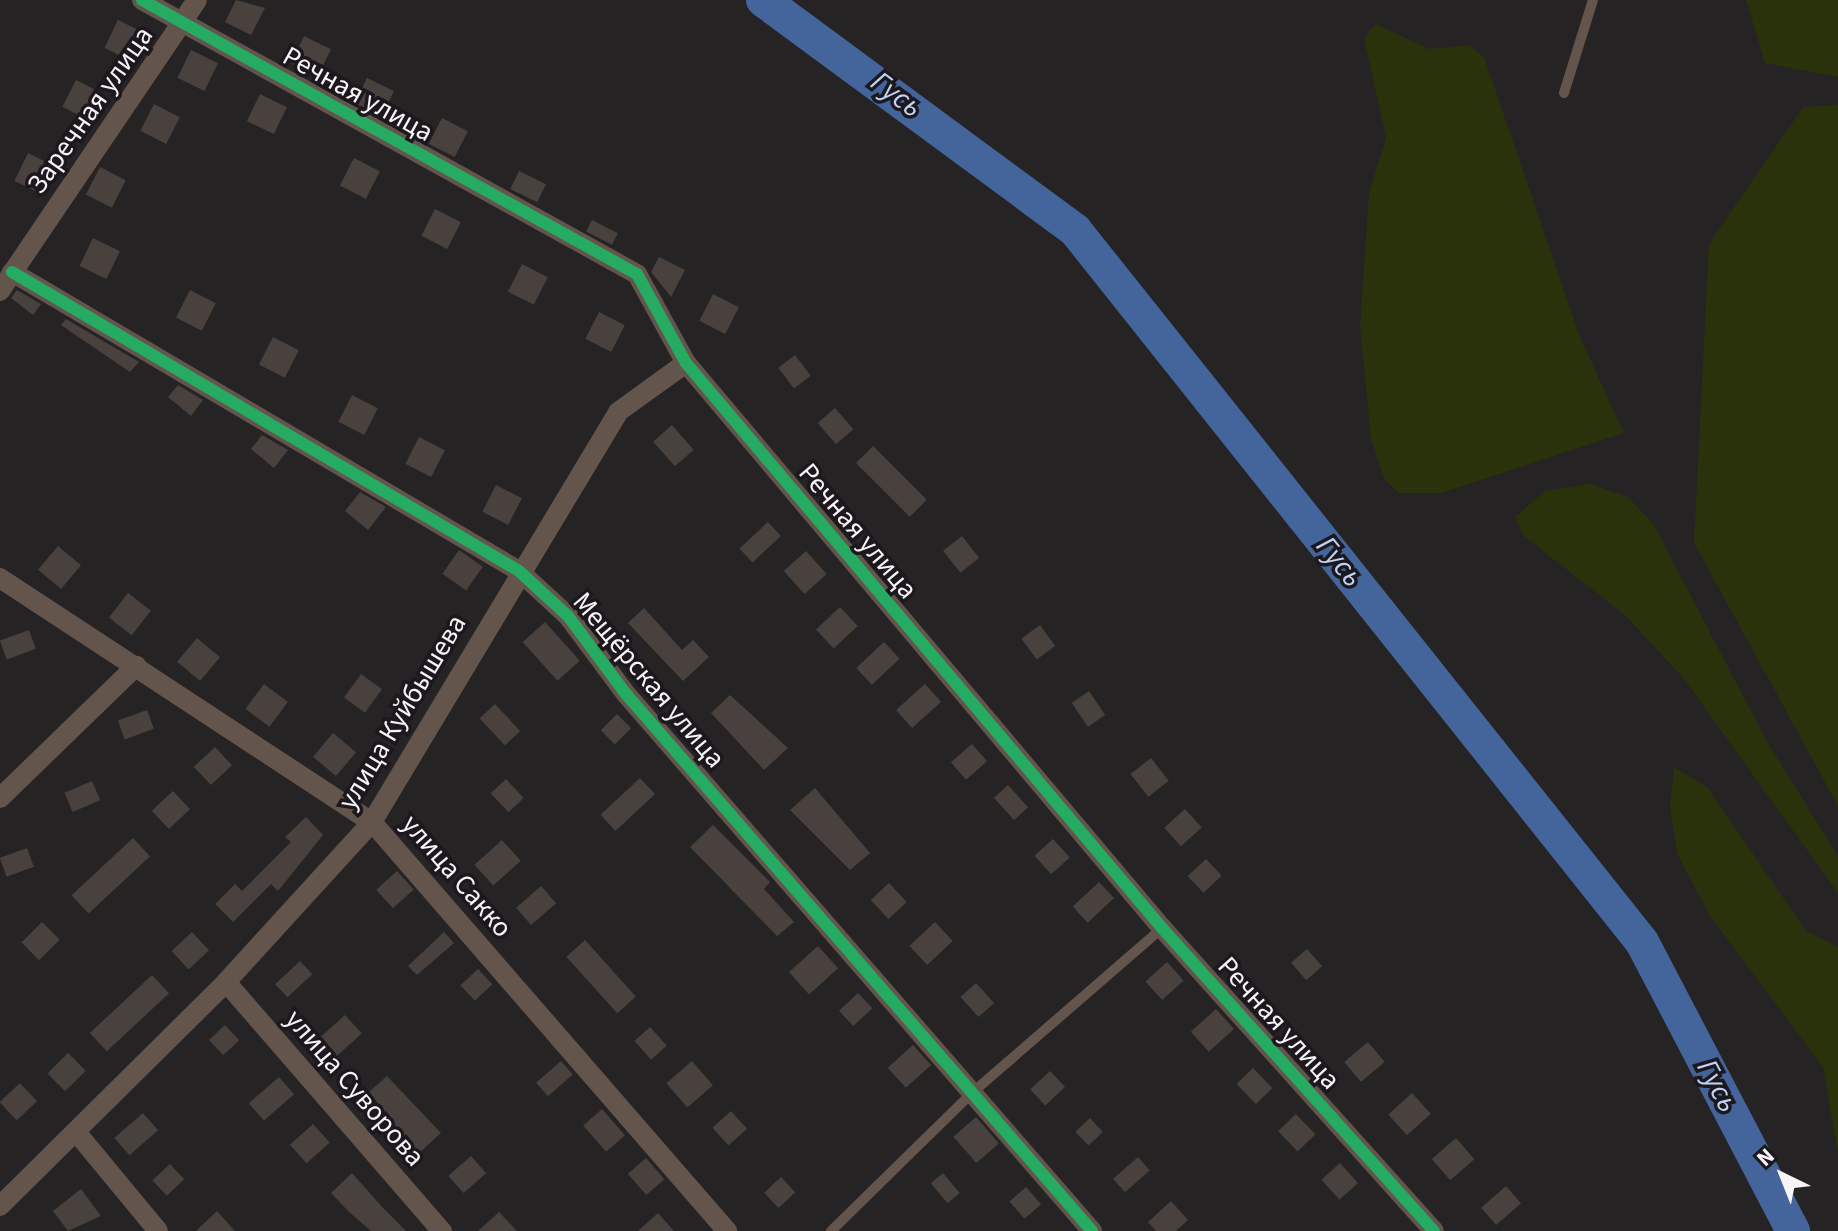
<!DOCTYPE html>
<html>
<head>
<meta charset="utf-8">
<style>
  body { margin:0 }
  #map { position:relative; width:1838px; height:1231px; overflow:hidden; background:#262325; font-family:"Source Sans 3",sans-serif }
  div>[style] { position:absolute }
  .green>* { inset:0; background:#2a320c }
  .river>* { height:34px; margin:-17px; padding:0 17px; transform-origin:17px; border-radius:17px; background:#43659b }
  .building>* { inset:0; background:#48413d; transform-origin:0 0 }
  .service>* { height:10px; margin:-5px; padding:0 5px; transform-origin:5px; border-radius:5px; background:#63554c }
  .minor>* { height:20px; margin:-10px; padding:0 10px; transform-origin:10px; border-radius:10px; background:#63554c }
  .cycleway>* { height:12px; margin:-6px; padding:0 6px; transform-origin:6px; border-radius:6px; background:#26ab63 }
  span { translate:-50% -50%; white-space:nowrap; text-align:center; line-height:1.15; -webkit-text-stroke:7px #1d181d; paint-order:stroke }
  .street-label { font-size:28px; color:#f7f4f7 }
  .water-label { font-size:30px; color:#bed4f6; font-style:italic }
  .north { position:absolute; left:1742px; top:1135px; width:80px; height:80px; -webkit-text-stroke:6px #1d181d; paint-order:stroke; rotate:317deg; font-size:22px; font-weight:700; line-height:32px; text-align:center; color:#f7f4f7 }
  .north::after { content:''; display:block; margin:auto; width:28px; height:36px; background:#f7f4f7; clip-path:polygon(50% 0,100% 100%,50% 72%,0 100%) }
</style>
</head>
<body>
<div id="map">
  <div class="green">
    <div style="clip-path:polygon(1838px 0,1838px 77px,1765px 63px,1746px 0)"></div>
    <div style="clip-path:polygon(1376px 24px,1429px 49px,1469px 45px,1484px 57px,1580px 337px,1624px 433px,1441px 493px,1399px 493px,1384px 479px,1371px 439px,1360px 326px,1369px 193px,1386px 138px,1364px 38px)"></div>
    <div style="clip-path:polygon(1838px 105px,1838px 806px,1694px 543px,1709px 244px,1803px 107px)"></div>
    <div style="clip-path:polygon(1590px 484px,1628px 497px,1654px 525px,1766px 740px,1838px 856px,1838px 893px,1684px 679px,1626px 616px,1524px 536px,1515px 517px,1545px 491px)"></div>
    <div style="clip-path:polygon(1674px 767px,1707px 787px,1806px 931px,1838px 947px,1838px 1154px,1823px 1067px,1708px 913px,1677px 853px,1670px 807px)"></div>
  </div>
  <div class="river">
    <div style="left:763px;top:0;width:388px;rotate:36.4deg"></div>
    <div style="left:1075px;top:230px;width:910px;rotate:51.47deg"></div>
    <div style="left:1642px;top:942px;width:326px;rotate:62.4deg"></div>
  </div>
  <div class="building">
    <div style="clip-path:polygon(236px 0,265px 8px,251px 35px,225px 22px)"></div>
    <div style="left:118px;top:20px;width:30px;height:31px;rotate:26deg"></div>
    <div style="left:304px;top:36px;width:30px;height:30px;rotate:26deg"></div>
    <div style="left:191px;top:50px;width:30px;height:31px;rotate:26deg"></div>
    <div style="left:367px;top:78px;width:30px;height:28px;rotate:26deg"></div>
    <div style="left:76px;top:80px;width:29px;height:30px;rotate:27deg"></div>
    <div style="left:260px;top:94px;width:30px;height:30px;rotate:26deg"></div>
    <div style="left:154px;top:104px;width:29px;height:30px;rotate:27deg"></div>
    <div style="left:442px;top:118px;width:29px;height:29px;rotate:27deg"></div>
    <div style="left:28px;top:153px;width:30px;height:31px;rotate:26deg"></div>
    <div style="left:354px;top:158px;width:29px;height:31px;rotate:27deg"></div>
    <div style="left:100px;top:167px;width:29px;height:31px;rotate:27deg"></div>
    <div style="left:519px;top:171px;width:30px;height:20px;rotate:26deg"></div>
    <div style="left:435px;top:209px;width:29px;height:30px;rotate:27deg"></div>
    <div style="left:592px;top:220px;width:29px;height:13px;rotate:27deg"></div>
    <div style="left:93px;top:238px;width:30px;height:31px;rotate:26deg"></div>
    <div style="clip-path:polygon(659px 257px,685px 270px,671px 297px,651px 272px)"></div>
    <div style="left:522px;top:264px;width:29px;height:31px;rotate:27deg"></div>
    <div style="clip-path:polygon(17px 290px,41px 304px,33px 315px,11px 298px)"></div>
    <div style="left:190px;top:290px;width:29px;height:31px;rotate:27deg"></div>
    <div style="left:713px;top:294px;width:29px;height:30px;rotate:27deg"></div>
    <div style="left:599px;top:312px;width:29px;height:30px;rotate:27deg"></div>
    <div style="clip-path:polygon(66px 319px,139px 362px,130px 372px,61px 325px)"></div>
    <div style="left:273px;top:337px;width:29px;height:31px;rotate:27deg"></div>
    <div style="left:795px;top:355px;width:26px;height:21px;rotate:53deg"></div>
    <div style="clip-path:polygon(178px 385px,203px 400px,191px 416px,168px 397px)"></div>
    <div style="left:352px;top:395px;width:29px;height:30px;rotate:27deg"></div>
    <div style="left:835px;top:408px;width:28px;height:23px;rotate:49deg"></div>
    <div style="left:672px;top:425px;width:33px;height:25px;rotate:49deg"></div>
    <div style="clip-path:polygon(262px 435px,288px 450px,274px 468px,251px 449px)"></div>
    <div style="left:419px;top:437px;width:29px;height:30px;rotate:27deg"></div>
    <div style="left:873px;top:446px;width:76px;height:24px;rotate:45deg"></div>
    <div style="left:496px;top:485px;width:29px;height:30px;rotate:27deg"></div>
    <div style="clip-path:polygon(360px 492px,386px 507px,368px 530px,345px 511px)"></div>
    <div style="left:768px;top:522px;width:19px;height:39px;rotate:47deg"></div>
    <div style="left:962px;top:536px;width:28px;height:24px;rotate:52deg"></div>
    <div style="left:58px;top:546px;width:30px;height:31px;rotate:40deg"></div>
    <div style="left:459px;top:550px;width:29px;height:29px;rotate:35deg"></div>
    <div style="left:806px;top:551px;width:31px;height:30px;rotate:48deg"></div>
    <div style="left:128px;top:593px;width:29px;height:31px;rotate:38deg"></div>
    <div style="left:840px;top:607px;width:26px;height:33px;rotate:47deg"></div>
    <div style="clip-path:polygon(644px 608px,682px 650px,693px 640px,709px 657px,683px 681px,628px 623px)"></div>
    <div style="left:545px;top:622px;width:52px;height:30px;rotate:48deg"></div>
    <div style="left:1040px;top:625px;width:26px;height:23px;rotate:54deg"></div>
    <div style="left:29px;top:630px;width:20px;height:31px;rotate:70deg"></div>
    <div style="left:197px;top:638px;width:30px;height:31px;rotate:40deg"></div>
    <div style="left:884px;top:642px;width:23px;height:38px;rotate:47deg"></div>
    <div style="left:361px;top:674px;width:26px;height:29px;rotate:36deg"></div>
    <div style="left:264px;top:684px;width:30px;height:31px;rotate:37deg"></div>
    <div style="left:925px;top:684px;width:24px;height:39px;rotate:48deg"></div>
    <div style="left:1089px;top:691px;width:29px;height:21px;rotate:56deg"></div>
    <div style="clip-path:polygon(730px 695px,788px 748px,764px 770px,711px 713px)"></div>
    <div style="left:495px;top:704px;width:37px;height:21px;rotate:47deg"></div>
    <div style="left:147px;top:710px;width:20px;height:31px;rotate:70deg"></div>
    <div style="left:617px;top:714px;width:20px;height:23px;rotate:45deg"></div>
    <div style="left:333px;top:733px;width:30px;height:31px;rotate:40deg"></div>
    <div style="left:972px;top:744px;width:23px;height:28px;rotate:49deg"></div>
    <div style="left:215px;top:747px;width:25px;height:29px;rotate:47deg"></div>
    <div style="left:1151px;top:758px;width:29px;height:26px;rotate:52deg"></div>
    <div style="left:640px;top:778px;width:22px;height:54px;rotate:47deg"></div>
    <div style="left:506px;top:779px;width:26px;height:21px;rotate:47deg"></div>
    <div style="left:92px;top:781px;width:21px;height:30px;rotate:67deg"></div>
    <div style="left:1008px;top:785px;width:30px;height:19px;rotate:48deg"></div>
    <div style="clip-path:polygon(815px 788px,870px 853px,850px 870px,790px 810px)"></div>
    <div style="left:173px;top:791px;width:25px;height:29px;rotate:47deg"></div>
    <div style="left:1185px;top:809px;width:25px;height:28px;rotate:48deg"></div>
    <div style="clip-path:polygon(306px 817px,323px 835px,278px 891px,271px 884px,233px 922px,215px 904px,235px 884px,242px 891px,291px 842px,285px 837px)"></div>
    <div style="clip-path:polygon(713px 825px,770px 882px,764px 889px,794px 922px,777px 936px,690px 847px)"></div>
    <div style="left:133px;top:838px;width:25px;height:84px;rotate:47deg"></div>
    <div style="left:1053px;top:839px;width:25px;height:25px;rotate:48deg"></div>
    <div style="left:502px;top:840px;width:28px;height:37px;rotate:48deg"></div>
    <div style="left:27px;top:848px;width:20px;height:29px;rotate:70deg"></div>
    <div style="left:1206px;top:859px;width:23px;height:25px;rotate:47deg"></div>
    <div style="left:397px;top:871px;width:25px;height:28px;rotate:48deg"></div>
    <div style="left:1099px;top:882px;width:22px;height:36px;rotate:47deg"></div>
    <div style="left:889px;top:883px;width:26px;height:25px;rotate:47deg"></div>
    <div style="left:541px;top:886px;width:23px;height:33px;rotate:49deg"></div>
    <div style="left:42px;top:922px;width:25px;height:29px;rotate:45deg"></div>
    <div style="left:935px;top:922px;width:26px;height:35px;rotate:47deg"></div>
    <div style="left:192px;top:932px;width:25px;height:28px;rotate:47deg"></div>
    <div style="clip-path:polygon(444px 932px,454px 943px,417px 975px,408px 966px)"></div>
    <div style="left:585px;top:940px;width:76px;height:25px;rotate:48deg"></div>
    <div style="left:818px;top:946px;width:30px;height:39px;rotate:48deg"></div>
    <div style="left:1307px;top:949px;width:23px;height:21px;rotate:49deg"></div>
    <div style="left:300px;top:961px;width:18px;height:34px;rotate:47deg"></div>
    <div style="left:1167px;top:962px;width:25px;height:29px;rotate:48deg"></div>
    <div style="left:478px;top:969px;width:21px;height:24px;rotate:47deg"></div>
    <div style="left:152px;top:975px;width:25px;height:85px;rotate:47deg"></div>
    <div style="left:976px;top:983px;width:27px;height:21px;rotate:48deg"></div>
    <div style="left:858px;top:993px;width:21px;height:26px;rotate:47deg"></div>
    <div style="left:1216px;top:1009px;width:27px;height:34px;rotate:48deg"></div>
    <div style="left:345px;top:1015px;width:25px;height:34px;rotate:48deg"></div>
    <div style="left:225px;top:1025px;width:21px;height:22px;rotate:47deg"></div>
    <div style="left:650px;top:1027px;width:25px;height:21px;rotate:48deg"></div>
    <div style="left:1368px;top:1042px;width:26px;height:31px;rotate:50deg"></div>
    <div style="left:913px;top:1045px;width:27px;height:34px;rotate:48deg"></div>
    <div style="left:68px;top:1053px;width:25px;height:29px;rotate:45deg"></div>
    <div style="left:561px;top:1061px;width:18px;height:33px;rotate:49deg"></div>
    <div style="left:692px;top:1061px;width:32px;height:34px;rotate:49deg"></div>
    <div style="left:1253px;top:1068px;width:28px;height:23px;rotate:46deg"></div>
    <div style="left:1050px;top:1071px;width:22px;height:27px;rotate:47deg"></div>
    <div style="clip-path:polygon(387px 1076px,441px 1133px,418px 1154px,369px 1092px)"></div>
    <div style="left:279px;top:1077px;width:23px;height:40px;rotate:49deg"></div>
    <div style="left:20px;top:1083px;width:25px;height:28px;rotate:47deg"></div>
    <div style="left:1412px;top:1093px;width:28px;height:32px;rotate:48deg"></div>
    <div style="left:602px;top:1109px;width:35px;height:25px;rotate:49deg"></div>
    <div style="left:731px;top:1111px;width:24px;height:25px;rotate:48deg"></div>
    <div style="left:143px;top:1113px;width:23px;height:38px;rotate:49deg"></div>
    <div style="left:1296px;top:1114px;width:28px;height:25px;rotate:46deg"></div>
    <div style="left:976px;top:1117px;width:35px;height:30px;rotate:49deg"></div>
    <div style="left:1090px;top:1118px;width:19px;height:20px;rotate:47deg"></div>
    <div style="left:313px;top:1124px;width:25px;height:31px;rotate:48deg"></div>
    <div style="left:1456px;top:1138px;width:28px;height:32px;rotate:49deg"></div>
    <div style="left:471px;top:1156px;width:23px;height:30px;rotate:49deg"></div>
    <div style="left:1138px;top:1157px;width:18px;height:33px;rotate:49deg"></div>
    <div style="left:646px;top:1158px;width:28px;height:24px;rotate:49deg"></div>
    <div style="left:1340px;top:1163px;width:27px;height:25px;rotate:48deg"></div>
    <div style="left:170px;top:1164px;width:21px;height:24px;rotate:47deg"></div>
    <div style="clip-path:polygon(352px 1173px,383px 1208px,406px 1231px,371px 1231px,349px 1212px,331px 1193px)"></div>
    <div style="left:943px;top:1173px;width:26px;height:16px;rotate:50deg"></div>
    <div style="left:781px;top:1177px;width:21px;height:23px;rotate:47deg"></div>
    <div style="left:1506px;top:1186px;width:23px;height:33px;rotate:49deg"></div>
    <div style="left:1026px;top:1187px;width:23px;height:22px;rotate:49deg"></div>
    <div style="clip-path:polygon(81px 1189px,101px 1216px,68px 1231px,53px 1211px)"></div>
    <div style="clip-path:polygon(1171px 1201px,1188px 1220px,1176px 1231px,1156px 1231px,1148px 1222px)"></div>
    <div style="clip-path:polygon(217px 1211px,235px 1231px,196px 1231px)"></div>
    <div style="clip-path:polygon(499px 1212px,517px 1231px,478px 1231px)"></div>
    <div style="clip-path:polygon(658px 1213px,674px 1231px,638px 1231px)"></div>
  </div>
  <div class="service">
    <div style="left:1564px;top:93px;width:97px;rotate:-72.7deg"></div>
    <div style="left:831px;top:1231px;width:199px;rotate:-44.4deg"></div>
    <div style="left:973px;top:1092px;width:250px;rotate:-40.9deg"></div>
  </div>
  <div class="minor">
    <div style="left:142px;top:0;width:566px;rotate:28.97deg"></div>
    <div style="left:637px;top:274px;width:102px;rotate:61.2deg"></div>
    <div style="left:686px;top:363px;width:739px;rotate:49.89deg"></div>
    <div style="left:1162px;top:928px;width:407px;rotate:48.1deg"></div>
    <div style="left:12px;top:272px;width:589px;rotate:30.53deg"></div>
    <div style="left:519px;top:571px;width:67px;rotate:42.6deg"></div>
    <div style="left:568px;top:616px;width:97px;rotate:53.4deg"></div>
    <div style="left:626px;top:694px;width:711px;rotate:49.05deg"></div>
    <div style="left:0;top:291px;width:351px;rotate:-55.9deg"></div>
    <div style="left:0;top:578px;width:445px;rotate:33.3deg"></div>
    <div style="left:372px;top:822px;width:542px;rotate:49.04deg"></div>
    <div style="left:0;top:798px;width:190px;rotate:-44.1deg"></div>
    <div style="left:226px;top:982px;width:330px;rotate:49.1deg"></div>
    <div style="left:77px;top:1133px;width:127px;rotate:50.4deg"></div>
    <div style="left:0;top:1206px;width:318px;rotate:-44.7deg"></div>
    <div style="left:226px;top:982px;width:217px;rotate:-47.6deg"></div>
    <div style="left:372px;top:822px;width:478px;rotate:-59deg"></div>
    <div style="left:618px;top:412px;width:84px;rotate:-35.8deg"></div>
  </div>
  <div class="cycleway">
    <div style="left:142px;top:0;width:566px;rotate:28.97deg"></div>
    <div style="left:637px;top:274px;width:102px;rotate:61.2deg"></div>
    <div style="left:686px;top:363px;width:739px;rotate:49.89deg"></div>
    <div style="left:1162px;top:928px;width:407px;rotate:48.1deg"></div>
    <div style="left:12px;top:272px;width:589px;rotate:30.53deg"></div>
    <div style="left:519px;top:571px;width:67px;rotate:42.6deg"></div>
    <div style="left:568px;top:616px;width:97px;rotate:53.4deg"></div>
    <div style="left:626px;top:694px;width:711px;rotate:49.05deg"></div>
  </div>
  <div class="street-label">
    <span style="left:358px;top:94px;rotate:29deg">Речная улица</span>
    <span style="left:90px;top:110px;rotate:-55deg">Заречная улица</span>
    <span style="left:858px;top:531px;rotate:50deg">Речная улица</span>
    <span style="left:649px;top:680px;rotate:50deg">Мещёрская улица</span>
    <span style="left:402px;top:712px;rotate:-59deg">улица Куйбышева</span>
    <span style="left:457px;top:876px;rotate:49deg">улица Сакко</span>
    <span style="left:1279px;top:1023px;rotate:48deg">Речная улица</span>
    <span style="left:355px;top:1088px;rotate:49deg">улица Суворова</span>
  </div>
  <div class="water-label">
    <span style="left:896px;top:95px;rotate:37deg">Гусь</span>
    <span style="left:1339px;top:562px;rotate:51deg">Гусь</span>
    <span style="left:1717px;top:1086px;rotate:62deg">Гусь</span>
  </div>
  <div class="north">N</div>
</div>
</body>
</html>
